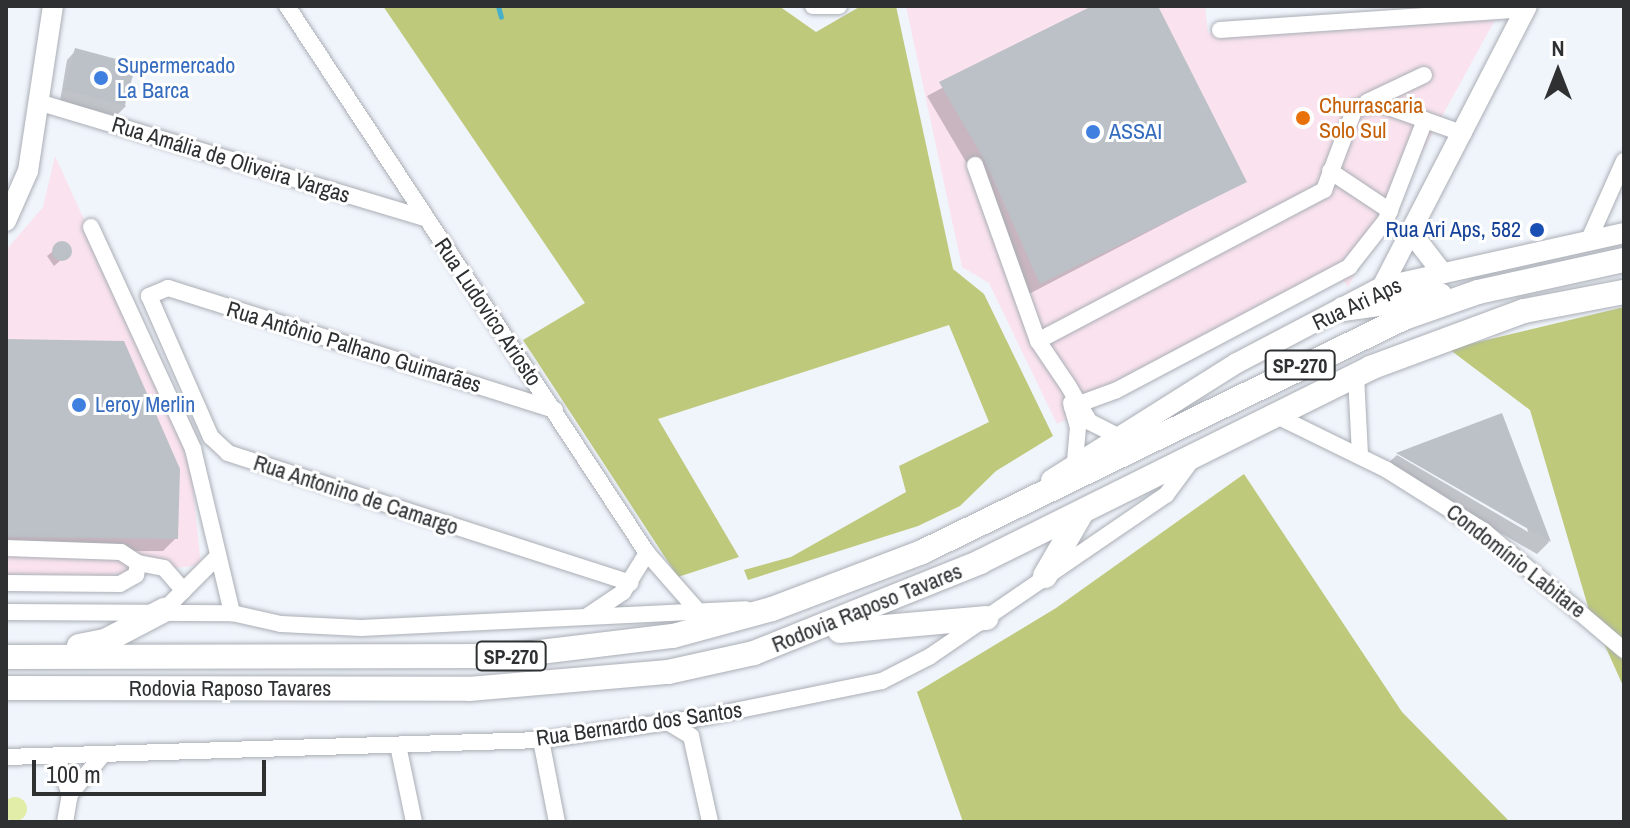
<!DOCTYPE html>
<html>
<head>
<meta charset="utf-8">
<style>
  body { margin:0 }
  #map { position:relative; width:1630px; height:828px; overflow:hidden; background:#f0f4fb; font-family:"Archivo Narrow",sans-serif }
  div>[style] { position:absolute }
  .commercial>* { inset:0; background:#fae3ef }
  .green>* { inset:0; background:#e2eda7 }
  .round { border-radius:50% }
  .forest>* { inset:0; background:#bec97c }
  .shadow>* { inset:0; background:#0003 }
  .stream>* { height:5px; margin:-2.5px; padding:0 2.5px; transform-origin:2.5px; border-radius:2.5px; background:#46afc9 }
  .building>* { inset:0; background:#bcc1c7; transform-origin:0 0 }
  .roads { filter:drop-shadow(0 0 2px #aaaeb5) drop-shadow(0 0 2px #aaaeb5) }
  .minor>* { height:16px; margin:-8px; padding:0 8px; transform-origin:8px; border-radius:8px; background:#fff }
  .major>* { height:20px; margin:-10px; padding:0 10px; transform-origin:10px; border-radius:10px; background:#fff }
  .highway>* { height:24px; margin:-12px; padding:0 12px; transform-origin:12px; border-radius:12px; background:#fff }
  .dots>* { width:22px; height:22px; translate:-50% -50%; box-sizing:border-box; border:4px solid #fff; border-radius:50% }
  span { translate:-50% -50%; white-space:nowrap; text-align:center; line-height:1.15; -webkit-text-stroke:6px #fff; paint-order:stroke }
  .shield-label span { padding:2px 6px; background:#fff; border:2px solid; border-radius:6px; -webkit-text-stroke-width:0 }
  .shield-label { font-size:20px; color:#2e3032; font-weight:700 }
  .shop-label { font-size:22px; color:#366cbe }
  .left { translate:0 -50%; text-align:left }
  .food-label { font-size:22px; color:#c56008 }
  .street-label { font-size:22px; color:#2e3032 }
  .transit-label { font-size:22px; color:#164399 }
  .right { translate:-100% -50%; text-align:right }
  .frame { position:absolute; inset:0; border:8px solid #2e3032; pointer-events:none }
  .north { position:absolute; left:1518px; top:32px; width:80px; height:80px; -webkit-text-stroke:6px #fff; paint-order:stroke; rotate:0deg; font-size:22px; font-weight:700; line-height:32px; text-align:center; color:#2e3032 }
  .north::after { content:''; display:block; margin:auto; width:28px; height:36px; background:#2e3032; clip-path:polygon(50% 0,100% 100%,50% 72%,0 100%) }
  .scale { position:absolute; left:32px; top:760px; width:234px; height:36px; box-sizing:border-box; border:4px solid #2e3032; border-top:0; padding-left:10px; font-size:24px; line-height:28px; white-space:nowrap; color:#2e3032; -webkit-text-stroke:6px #fff; paint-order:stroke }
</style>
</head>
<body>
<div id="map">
  <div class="commercial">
    <div style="clip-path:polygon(906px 6px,1205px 6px,1208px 33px,1495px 20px,1348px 287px,1337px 271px,1262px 307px,1267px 320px,1057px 424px,989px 283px,962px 267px)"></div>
    <div style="clip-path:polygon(55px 156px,189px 448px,201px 565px,6px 587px,6px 250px,43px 207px)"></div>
  </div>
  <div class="green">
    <div class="round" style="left:3px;top:797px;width:24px;height:24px"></div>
  </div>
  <div class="forest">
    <div style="clip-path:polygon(383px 6px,779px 6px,816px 32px,861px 6px,896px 6px,953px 269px,984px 294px,1053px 436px,996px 471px,960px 506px,918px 526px,748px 580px,744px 570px,791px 557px,906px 492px,899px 466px,989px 422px,949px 325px,658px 419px,739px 557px,678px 577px,523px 340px,585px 303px)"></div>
    <div style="clip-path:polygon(1624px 307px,1624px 688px,1589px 610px,1530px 410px,1449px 349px)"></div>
    <div style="clip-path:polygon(1244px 474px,1402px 712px,1510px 822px,963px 822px,917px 692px,1056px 608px)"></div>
  </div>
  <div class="shadow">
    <div style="clip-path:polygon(1096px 6px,1156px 6px,1244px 182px,1027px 295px,973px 174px,927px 96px)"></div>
    <div style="clip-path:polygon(76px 50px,126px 106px,116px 116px,60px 101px,67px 60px)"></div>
    <div style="clip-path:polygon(62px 244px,70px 252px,54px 266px,47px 256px)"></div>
    <div style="clip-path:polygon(6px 341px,176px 538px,163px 551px,6px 552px)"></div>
    <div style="clip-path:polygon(1501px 416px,1549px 542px,1537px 554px,1385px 466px,1397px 455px,1528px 532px)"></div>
  </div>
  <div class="stream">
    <div style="left:498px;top:6px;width:11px;rotate:75deg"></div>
  </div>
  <div class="building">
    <div style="clip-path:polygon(1092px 6px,1158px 6px,1247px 182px,1040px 284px,985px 161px,939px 82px)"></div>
    <div style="left:75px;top:48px;width:63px;height:43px;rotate:15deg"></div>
    <div class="round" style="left:52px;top:241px;width:20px;height:20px"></div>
    <div style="clip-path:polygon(6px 339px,124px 341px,180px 469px,178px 539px,6px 537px)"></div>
    <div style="clip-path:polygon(1502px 413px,1551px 542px,1396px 453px)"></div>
  </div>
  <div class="roads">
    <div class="minor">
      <div style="left:287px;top:6px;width:655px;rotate:56.65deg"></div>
      <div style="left:647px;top:553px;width:77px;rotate:48.7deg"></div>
      <div style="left:813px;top:6px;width:26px"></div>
      <div style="left:1220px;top:30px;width:307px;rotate:-3.9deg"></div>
      <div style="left:38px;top:102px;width:403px;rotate:16.7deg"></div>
      <div style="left:1367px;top:102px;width:63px;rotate:-25.3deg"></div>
      <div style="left:1425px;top:120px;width:41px;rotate:19.7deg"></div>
      <div style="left:975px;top:165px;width:187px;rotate:70.3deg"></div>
      <div style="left:1330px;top:171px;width:72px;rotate:33.7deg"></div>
      <div style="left:91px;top:227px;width:244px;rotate:65.3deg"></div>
      <div style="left:193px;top:449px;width:169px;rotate:76.6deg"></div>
      <div style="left:1591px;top:235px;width:81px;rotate:-66deg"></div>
      <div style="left:1356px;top:376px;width:80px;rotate:87.1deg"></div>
      <div style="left:1071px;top:403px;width:25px;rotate:74deg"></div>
      <div style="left:1078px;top:427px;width:37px;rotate:95deg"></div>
      <div style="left:1072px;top:407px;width:8px;rotate:-23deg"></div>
      <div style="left:1079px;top:404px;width:40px;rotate:-20.2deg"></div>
      <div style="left:1117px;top:390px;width:263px;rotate:-27.9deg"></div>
      <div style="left:1349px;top:267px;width:60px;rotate:-51.8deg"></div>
      <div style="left:1386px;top:220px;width:107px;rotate:-68.7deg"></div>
      <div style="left:1425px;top:120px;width:48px;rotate:-160.4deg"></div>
      <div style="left:1380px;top:104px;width:25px;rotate:171deg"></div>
      <div style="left:1355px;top:108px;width:88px;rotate:110.7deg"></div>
      <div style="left:1324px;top:190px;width:323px;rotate:152.2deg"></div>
      <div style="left:1038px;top:341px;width:55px;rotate:56deg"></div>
      <div style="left:1069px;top:387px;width:20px;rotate:60deg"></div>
      <div style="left:1079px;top:404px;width:21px;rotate:59deg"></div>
      <div style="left:1090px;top:422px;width:33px;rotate:27deg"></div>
      <div style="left:555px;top:410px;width:406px;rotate:-162.5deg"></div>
      <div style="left:168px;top:288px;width:21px;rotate:157deg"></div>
      <div style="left:149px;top:296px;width:154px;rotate:66.3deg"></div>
      <div style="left:211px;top:437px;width:23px;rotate:43deg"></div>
      <div style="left:228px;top:453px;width:423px;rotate:17.9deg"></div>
      <div style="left:1277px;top:416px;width:123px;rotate:26.1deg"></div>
      <div style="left:1387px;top:470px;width:115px;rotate:32.2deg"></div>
      <div style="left:1484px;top:531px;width:184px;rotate:40.4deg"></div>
      <div style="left:6px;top:548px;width:115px;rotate:2deg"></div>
      <div style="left:121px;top:552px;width:20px;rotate:33deg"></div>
      <div style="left:138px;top:563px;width:12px;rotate:99deg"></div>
      <div style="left:136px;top:575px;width:18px;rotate:151deg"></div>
      <div style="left:120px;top:584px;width:114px;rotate:-179.5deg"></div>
      <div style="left:138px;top:563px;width:26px;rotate:11deg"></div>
      <div style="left:164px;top:568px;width:30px;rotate:49deg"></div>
      <div style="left:164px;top:610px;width:72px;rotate:-45deg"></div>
      <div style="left:6px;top:612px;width:226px;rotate:0.3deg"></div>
      <div style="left:232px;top:613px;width:50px;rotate:12.7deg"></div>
      <div style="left:281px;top:624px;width:80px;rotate:2.9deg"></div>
      <div style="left:361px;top:628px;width:385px;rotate:-2.8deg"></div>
      <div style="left:586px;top:617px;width:45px;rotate:-34deg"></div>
      <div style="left:623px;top:592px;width:46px;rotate:-58.4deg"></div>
      <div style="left:669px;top:723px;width:26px;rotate:31deg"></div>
      <div style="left:691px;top:736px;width:88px;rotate:77.5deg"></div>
      <div style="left:541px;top:740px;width:84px;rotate:79deg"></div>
      <div style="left:399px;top:750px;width:74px;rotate:78.2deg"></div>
      <div style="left:6px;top:757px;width:535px;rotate:-1.82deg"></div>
      <div style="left:541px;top:740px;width:166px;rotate:-8deg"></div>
      <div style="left:705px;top:717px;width:181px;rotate:-11.5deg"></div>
      <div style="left:882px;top:681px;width:53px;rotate:-27.1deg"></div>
      <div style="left:929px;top:657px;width:287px;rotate:-34.4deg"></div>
      <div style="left:1166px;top:495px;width:47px;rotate:-53.6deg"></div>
      <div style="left:57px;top:757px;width:39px;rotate:71deg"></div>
      <div style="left:70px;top:794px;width:48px;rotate:-50deg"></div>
      <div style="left:65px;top:822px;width:28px;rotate:-80deg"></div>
    </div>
    <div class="major">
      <div style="left:6px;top:221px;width:55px;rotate:-66.3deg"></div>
      <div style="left:28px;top:171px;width:167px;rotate:-81.4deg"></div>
      <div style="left:1413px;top:235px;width:46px;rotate:52.1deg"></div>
      <div style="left:1382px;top:287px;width:316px;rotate:-62.7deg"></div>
      <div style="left:1051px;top:480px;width:220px;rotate:-32.2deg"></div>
      <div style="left:1237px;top:363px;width:164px;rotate:-27.7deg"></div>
      <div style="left:1382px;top:287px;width:248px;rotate:-12.6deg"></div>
    </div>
    <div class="highway">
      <div style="left:1343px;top:309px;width:98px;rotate:-8.2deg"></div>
      <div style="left:1045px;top:576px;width:72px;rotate:-59.9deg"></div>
      <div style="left:840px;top:631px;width:147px;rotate:-5.1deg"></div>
      <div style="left:79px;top:646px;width:26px;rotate:-11deg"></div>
      <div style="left:105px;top:641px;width:67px;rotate:-27.7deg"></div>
      <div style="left:6px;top:657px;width:501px;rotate:-0.11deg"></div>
      <div style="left:507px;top:656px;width:167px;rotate:-6.9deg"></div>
      <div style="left:673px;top:636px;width:103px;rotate:-15.3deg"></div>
      <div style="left:772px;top:609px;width:160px;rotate:-20.8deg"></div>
      <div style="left:922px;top:552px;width:536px;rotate:-25.9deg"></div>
      <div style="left:1404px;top:318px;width:78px;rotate:-19.4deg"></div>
      <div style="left:1478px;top:292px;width:149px;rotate:-12.4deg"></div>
      <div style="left:6px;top:688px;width:463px;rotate:0.1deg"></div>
      <div style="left:469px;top:689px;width:200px;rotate:-4.9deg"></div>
      <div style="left:668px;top:672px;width:88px;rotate:-12.5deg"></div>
      <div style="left:754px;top:653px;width:244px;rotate:-21.9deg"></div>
      <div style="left:980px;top:562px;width:436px;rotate:-26.4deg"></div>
      <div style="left:1370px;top:368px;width:164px;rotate:-20.3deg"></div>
      <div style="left:1524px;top:311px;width:102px;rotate:-10.8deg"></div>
    </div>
  </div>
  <div class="dots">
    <div style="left:101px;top:78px;background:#3f7fe0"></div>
    <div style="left:1303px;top:118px;background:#e8710a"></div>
    <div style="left:1093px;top:132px;background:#3f7fe0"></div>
    <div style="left:1537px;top:230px;background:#1a4fb4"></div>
    <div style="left:79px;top:405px;background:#3f7fe0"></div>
  </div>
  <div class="shield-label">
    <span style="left:1300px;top:365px">SP-270</span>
    <span style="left:511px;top:656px">SP-270</span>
  </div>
  <div class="shop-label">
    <span class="left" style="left:117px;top:78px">Supermercado<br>La Barca</span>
    <span class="left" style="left:1109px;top:132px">ASSAI</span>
    <span class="left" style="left:95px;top:405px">Leroy Merlin</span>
  </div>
  <div class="food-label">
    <span class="left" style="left:1319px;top:118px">Churrascaria<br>Solo Sul</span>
  </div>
  <div class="street-label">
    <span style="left:231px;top:160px;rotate:17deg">Rua Amália de Oliveira Vargas</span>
    <span style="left:1357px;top:304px;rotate:-25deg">Rua Ari Aps</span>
    <span style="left:488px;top:312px;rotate:56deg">Rua Ludovico Ariosto</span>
    <span style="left:354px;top:347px;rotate:17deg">Rua Antônio Palhano Guimarães</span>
    <span style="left:356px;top:495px;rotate:18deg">Rua Antonino de Camargo</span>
    <span style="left:1516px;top:561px;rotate:38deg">Condomínio Labitare</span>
    <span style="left:867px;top:608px;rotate:-22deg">Rodovia Raposo Tavares</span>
    <span style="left:230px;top:689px">Rodovia Raposo Tavares</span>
    <span style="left:639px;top:724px;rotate:-8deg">Rua Bernardo dos Santos</span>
  </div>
  <div class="transit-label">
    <span class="right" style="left:1521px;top:230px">Rua Ari Aps, 582</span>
  </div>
  <div class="frame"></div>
  <div class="north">N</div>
  <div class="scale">100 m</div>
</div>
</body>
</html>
